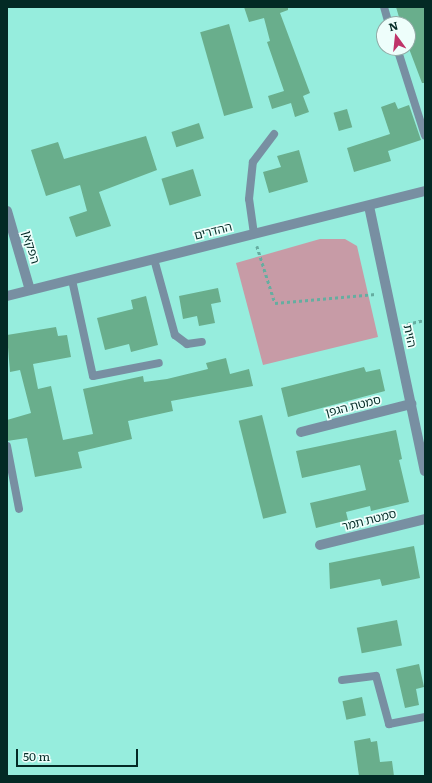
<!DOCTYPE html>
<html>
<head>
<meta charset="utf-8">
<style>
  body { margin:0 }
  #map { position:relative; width:432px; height:783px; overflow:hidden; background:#96eddd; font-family:Literata,"Noto Sans Hebrew",serif }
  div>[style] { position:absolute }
  .green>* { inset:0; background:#c79ba6 }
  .building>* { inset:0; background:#69ae8c; transform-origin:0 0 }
  .path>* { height:2.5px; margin-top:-1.25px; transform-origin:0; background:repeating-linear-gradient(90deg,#65ada0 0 3px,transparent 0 6px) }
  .service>* { height:8px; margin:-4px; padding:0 4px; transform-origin:4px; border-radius:4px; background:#788fa2 }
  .minor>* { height:10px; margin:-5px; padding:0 5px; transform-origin:5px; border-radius:5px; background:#788fa2 }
  .tertiary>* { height:10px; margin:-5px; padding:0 5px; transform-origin:5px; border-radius:5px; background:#788fa2 }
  span { translate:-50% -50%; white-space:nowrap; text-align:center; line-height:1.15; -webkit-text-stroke:3.5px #eefefb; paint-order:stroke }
  .street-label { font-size:12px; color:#032a25 }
  .frame { position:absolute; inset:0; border:8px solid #032a25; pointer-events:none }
  .north { position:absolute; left:376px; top:16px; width:40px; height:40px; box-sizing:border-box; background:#eefefb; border:1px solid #90a9a5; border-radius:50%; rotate:345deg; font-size:11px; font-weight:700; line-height:16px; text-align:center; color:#032a25 }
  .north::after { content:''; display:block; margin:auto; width:14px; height:18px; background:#bf3469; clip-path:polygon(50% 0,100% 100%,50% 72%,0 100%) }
  .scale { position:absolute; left:16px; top:749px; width:122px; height:18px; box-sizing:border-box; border:2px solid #032a25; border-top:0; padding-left:5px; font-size:12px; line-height:14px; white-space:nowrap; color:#032a25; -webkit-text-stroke:3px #eefefb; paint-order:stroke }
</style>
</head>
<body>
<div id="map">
  <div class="green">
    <div style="clip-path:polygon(320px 239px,345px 239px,357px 246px,378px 337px,263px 365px,236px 263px)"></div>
  </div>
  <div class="building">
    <div style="clip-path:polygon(244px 7px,288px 7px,288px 10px,280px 13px,310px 93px,303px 96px,309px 112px,295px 117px,291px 103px,272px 109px,268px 96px,284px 91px,267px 42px,270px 41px,264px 18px,249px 22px)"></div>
    <div style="clip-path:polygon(396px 7px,425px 7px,425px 83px,422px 83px,408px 46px,408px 24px,401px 24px)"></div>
    <div style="left:229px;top:24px;width:87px;height:30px;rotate:74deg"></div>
    <div style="clip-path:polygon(395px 102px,398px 109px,409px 105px,421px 140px,388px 151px,391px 161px,354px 172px,347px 148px,390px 134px,381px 107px)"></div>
    <div style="left:347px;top:109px;width:19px;height:14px;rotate:74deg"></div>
    <div style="left:199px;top:123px;width:16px;height:29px;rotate:72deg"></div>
    <div style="clip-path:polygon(146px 136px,157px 170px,99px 192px,111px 226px,76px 237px,69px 217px,87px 211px,80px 185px,46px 196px,31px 150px,58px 142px,64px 159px)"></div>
    <div style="clip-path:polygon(299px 150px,308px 182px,269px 193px,263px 172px,281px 167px,277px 156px)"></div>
    <div style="left:193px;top:169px;width:28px;height:33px;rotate:73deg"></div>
    <div style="clip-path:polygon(218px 288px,221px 302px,211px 304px,215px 323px,199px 326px,197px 316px,183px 319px,179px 296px)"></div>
    <div style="clip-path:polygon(146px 296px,158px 345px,131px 352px,129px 344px,105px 350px,97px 318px,133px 309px,131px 300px)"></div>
    <div style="clip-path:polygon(56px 327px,58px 336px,67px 335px,71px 357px,33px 364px,38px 389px,51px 386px,63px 440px,93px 434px,83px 389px,143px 376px,144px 382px,167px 379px,208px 369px,206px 363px,226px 358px,230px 374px,249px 369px,253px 386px,171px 401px,173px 411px,128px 421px,132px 439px,78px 452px,82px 468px,35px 477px,27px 438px,7px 441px,7px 420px,31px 413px,20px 370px,10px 372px,7px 335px)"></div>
    <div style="clip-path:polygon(364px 367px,366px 372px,380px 369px,385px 391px,288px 417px,281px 388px)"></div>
    <div style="left:262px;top:415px;width:101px;height:24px;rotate:76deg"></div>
    <div style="clip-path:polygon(396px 430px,402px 459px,399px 460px,409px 502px,371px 511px,370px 506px,346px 512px,348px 520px,316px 528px,310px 503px,366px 490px,360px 465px,302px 478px,296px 451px)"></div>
    <div style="clip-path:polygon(414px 546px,420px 578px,382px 586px,380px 579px,330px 589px,329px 563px)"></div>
    <div style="left:397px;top:620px;width:26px;height:41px;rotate:79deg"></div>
    <div style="clip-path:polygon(419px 664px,424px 687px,416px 689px,419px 705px,405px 708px,396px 669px)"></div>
    <div style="left:362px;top:697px;width:19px;height:20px;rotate:78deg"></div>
    <div style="clip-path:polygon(370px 738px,371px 742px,377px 741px,380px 762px,392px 761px,394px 776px,359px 776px,354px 741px)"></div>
  </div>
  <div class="path">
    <div style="left:257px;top:246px;width:60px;rotate:72.5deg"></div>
    <div style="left:275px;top:303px;width:101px;rotate:-5.1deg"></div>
    <div style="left:407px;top:324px;width:18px;rotate:-13deg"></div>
  </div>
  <div class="service">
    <div style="left:384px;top:7px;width:18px;rotate:74deg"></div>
    <div style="left:397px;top:48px;width:92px;rotate:72.3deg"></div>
    <div style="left:254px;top:234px;width:35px;rotate:-98deg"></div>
    <div style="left:249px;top:199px;width:37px;rotate:-84deg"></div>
    <div style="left:253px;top:162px;width:35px;rotate:-53deg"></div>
    <div style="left:154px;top:259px;width:79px;rotate:74.6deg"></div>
    <div style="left:175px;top:335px;width:15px;rotate:37deg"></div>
    <div style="left:187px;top:344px;width:15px;rotate:-8deg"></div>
    <div style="left:72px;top:280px;width:98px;rotate:77.7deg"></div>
    <div style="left:93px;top:376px;width:67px;rotate:-11.1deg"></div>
    <div style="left:7px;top:446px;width:64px;rotate:79.2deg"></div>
    <div style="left:342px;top:680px;width:34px;rotate:-7deg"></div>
    <div style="left:376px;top:676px;width:50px;rotate:74.8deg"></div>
    <div style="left:389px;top:724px;width:37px;rotate:-11deg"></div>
  </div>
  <div class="minor">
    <div style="left:369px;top:206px;width:271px;rotate:78.1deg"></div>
    <div style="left:7px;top:211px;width:82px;rotate:73.8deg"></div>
    <div style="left:301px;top:432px;width:114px;rotate:-14.3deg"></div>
    <div style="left:320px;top:545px;width:108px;rotate:-13.9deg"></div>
  </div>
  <div class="tertiary">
    <div style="left:7px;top:296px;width:431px;rotate:-14.1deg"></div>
  </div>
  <div class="street-label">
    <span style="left:213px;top:231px;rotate:-14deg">ההדרים</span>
    <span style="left:31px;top:247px;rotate:74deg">הפקאן</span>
    <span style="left:410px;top:336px;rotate:78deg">הזית</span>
    <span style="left:353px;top:406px;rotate:-14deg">סמטת הגפן</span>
    <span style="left:369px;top:520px;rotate:-14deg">סמטת תמר</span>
  </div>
  <div class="frame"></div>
  <div class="north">N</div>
  <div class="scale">50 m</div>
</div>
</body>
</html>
